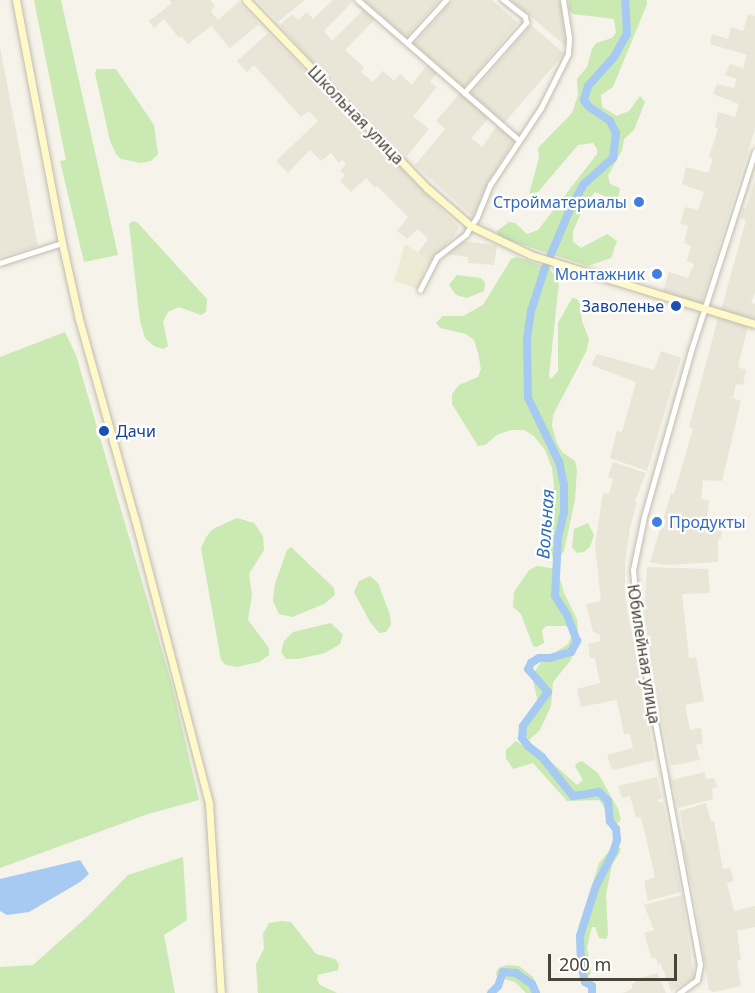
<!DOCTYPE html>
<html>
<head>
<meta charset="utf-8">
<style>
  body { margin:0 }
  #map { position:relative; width:755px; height:993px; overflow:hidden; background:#f5f3ea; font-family:"Noto Sans",sans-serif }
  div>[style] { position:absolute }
  .residential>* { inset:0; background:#e9e6d8; transform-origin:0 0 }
  .education>* { inset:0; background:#eeead4 }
  .green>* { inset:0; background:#cae9b3 }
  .water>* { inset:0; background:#a6caf2 }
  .river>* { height:8px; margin:-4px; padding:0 4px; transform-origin:4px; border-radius:4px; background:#a6caf2 }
  .roads { filter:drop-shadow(0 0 2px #c1bcac) drop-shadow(0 0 2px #c1bcac) }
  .street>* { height:4.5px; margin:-2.25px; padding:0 2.25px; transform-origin:2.25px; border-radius:2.25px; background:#fff }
  .secondary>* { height:7px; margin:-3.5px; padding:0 3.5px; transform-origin:3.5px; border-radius:3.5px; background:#fff9ca }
  .dots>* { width:16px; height:16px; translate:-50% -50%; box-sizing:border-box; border:3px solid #fff; border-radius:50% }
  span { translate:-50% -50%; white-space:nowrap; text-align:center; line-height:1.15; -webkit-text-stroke:4.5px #fff; paint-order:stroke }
  .street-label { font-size:16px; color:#494538 }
  .shop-label { font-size:16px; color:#366cbe }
  .right { translate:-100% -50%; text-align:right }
  .left { translate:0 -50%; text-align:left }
  .transit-label { font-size:16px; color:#164399 }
  .water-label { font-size:18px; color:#2e6db8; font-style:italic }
  .scale { position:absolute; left:548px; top:954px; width:129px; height:27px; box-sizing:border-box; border:3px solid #494538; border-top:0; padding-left:8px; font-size:18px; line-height:21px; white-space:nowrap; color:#494538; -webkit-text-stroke:4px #fff; paint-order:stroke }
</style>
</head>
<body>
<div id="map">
  <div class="residential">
    <div style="clip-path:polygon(169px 0,210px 0,215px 6px,211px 11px,218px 20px,238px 2px,259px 24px,230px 48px,211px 26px,188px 44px,181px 36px,179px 38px,164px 19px,154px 28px,149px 21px,172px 3px)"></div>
    <div style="clip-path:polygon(257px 0,305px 0,278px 22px)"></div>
    <div style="clip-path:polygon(333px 0,354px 0,324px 31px,332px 41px,364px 9px,375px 19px,345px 50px,364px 67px,361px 72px,373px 82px,383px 71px,394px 81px,400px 74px,412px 85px,427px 65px,437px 73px,430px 82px,437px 87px,413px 116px,429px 129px,407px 156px,332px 78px,329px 80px,280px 25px,292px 14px,298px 20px,307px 12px,313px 19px)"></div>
    <div style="clip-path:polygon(364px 0,439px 0,406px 37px)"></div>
    <div style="clip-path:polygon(453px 0,492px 0,518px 23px,464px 87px,414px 44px)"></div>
    <div style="clip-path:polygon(511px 0,560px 0,567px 47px)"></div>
    <div style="clip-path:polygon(748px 14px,755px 16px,755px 129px,701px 304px,663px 292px,669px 272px,688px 278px,694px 264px,687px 261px,691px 246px,684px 243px,688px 226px,680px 224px,685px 207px,698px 210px,704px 192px,682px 184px,686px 167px,708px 173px,713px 159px,709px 157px,718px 129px,715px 127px,718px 112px,735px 117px,739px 104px,713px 94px,717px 84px,734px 88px,737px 79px,725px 75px,730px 64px,743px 68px,747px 55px,710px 44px,712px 34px,728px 39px,731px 27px,743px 31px)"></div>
    <div style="left:531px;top:25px;width:44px;height:91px;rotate:41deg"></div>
    <div style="clip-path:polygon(268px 33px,459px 227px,455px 235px,431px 261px,418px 253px,428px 239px,418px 229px,407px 239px,397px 231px,408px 217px,377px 186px,375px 188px,366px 178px,351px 192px,340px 181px,345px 175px,340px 171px,346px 164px,342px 160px,339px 163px,331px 153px,321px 161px,310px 150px,288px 173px,276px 161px,318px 121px,309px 111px,301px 117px,254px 65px,247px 72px,237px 61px)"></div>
    <div style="clip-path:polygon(0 47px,38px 246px,0 257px)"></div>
    <div style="clip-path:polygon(460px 93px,489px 118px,471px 138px,482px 147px,497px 126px,514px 140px,489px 181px,473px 217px,415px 165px,445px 129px,436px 121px)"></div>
    <div style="clip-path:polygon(755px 180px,755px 292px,751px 303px,755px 304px,755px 319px,721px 310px,746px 220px,741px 218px,743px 208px,746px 209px)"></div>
    <div style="clip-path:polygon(461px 241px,497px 245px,494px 265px,468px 263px,468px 257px,444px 254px)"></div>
    <div style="clip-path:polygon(718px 318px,748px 326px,738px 367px,746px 370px,743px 385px,736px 384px,733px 398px,741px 401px,722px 481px,703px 480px,701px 499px,709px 500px,706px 529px,722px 528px,721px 539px,718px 540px,718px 562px,665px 565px,650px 562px,671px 493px,674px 494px,693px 429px,689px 427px)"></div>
    <div style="clip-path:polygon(661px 351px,681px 358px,647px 471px,610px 458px,617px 431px,622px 432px,636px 382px,591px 365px,597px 354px,654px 370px)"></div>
    <div style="clip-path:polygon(613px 462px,646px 473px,635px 501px,637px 502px,630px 528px,625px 562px,625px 597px,655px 760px,612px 770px,607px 755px,633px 748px,630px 734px,624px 735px,617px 700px,581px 707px,577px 689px,600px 683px,595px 658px,590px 658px,588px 644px,601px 641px,599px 634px,593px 632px,586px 604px,601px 601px,595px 545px,603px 493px,609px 494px,613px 479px,608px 477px)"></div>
    <div style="clip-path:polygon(647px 567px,708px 569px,710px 593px,682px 594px,689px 658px,696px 657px,704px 701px,685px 705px,690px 730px,701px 728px,703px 743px,696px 745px,700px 760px,671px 766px,659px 709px,644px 612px)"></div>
    <div style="clip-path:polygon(705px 772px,706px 779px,714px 778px,717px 787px,712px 789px,713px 799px,678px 808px,672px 780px)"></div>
    <div style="clip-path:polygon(657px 777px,662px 798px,658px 800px,658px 802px,663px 802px,681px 892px,648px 901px,644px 881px,655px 877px,641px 817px,636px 818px,630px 796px,622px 798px,618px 786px)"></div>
    <div style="clip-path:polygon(706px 803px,711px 821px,714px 821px,723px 869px,730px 868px,734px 881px,727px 883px,734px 911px,755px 906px,755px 927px,737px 931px,741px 960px,737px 961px,741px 986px,713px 992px,709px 990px,695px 901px,682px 841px,685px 840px,680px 811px)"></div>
    <div style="clip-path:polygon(682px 895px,694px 977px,671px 991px,661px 964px,658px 965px,656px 958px,652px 959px,644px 933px,654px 930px,644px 905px)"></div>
    <div style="clip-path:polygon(657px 973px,666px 993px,623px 993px,633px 988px,631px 985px,641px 978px)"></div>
  </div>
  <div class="education">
    <div style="clip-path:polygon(405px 244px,431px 261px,424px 270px,418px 289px,394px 281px)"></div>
  </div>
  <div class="green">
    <div style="clip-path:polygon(34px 0,61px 0,118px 255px,84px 262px,60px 161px,66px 160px)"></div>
    <div style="clip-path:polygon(569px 0,647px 0,647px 4px,613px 87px,601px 95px,602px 107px,617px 116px,629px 111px,640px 96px,645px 102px,634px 130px,624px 139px,622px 150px,608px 176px,610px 184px,620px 188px,618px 198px,614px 200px,595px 192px,582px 211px,573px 231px,573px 242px,581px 248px,607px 234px,617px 241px,611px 258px,588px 266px,511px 241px,498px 236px,497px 231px,509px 222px,515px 223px,527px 234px,538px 230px,597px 154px,597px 149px,593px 143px,578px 145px,538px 192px,529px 194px,539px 158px,538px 148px,572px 113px,578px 95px,577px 79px,587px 67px,592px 49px,596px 43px,612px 38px,616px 33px,614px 19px,573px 14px,569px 10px)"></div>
    <div style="clip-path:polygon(97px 69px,116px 69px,154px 125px,158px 154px,151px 161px,141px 163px,121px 159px,116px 154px,110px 141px,95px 73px)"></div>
    <div style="clip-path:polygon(132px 221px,137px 222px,207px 299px,206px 312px,201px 315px,179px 307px,168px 312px,163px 322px,168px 346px,163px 349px,154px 346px,145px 338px,140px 321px,129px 224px)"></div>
    <div style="clip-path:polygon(517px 257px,549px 268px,559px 282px,549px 376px,551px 379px,558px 371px,558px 323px,572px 298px,577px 299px,580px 304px,582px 321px,589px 339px,587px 350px,553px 415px,552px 426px,557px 443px,562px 452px,575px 461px,577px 470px,575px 500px,564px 551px,559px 557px,551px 557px,547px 548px,554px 486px,552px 468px,545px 450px,534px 436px,524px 430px,511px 430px,497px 435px,485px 445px,478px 446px,452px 404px,452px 394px,459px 385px,478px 377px,481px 369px,478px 353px,474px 340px,466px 334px,440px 328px,436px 323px,443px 316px,463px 316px,483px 305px,511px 259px)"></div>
    <div style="clip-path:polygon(457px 275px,481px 278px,485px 283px,484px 291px,467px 298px,456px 295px,449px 285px)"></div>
    <div style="clip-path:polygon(65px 332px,76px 355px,172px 685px,199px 800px,148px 814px,0 868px,0 357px)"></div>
    <div style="clip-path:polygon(237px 518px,254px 523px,263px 536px,264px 550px,249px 574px,252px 595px,248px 620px,269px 648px,269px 655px,259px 662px,237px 667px,226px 665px,221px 660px,201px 548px,206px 537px,213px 529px)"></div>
    <div style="clip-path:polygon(588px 523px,594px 535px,590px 547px,584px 552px,577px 553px,572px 547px,574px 529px)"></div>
    <div style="clip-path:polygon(291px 547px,334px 588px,335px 595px,324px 604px,292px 617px,279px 614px,273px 601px,275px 584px,287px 550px)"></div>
    <div style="clip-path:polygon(537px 566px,557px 569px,564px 593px,577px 619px,578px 635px,571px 660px,553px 682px,551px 706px,540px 730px,529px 740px,524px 733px,536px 710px,537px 698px,532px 676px,541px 662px,568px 644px,571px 637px,571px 630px,567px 626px,546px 626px,542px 630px,544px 643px,537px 647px,533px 646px,521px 614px,513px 607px,514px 592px,529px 570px)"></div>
    <div style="clip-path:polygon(370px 576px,378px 583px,390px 615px,391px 625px,386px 632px,379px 633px,370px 622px,354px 592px,359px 581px)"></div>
    <div style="clip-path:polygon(331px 623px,343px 635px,340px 644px,325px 653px,298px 659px,286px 659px,281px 652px,284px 641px,293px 632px)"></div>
    <div style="clip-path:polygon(516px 741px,523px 746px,539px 751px,577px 785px,583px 780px,575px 766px,577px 763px,582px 761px,598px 773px,618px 809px,621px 819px,618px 823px,615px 823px,599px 800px,567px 801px,533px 763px,513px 769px,506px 758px,506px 750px)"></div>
    <div style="clip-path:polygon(618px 847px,621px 848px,620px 852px,612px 865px,606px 894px,608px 935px,606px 939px,599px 938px,595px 927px,592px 927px,587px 947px,591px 973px,588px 977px,577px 938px,579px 925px,599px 863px,610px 850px)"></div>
    <div style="clip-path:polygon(183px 857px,187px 920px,164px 935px,175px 993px,0 993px,0 967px,33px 965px,87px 917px,128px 875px)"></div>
    <div style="clip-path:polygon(282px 921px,291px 922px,316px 954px,335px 959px,339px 964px,338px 970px,318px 975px,317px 980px,320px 985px,337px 993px,258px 993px,256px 964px,264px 949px,263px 934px,269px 923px)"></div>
    <div style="clip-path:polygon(508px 965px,519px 966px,533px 977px,540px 993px,526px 993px,515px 982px,497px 977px,496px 972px,500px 967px)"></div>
  </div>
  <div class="water">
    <div style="clip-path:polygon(80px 860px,89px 874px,80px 882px,29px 912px,7px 915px,0 911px,0 879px)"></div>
  </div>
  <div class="river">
    <div style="left:491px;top:993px;width:10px;rotate:-45deg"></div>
    <div style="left:498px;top:986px;width:15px;rotate:-70deg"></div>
    <div style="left:503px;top:972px;width:13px;rotate:4deg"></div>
    <div style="left:516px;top:973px;width:19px;rotate:35deg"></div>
    <div style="left:532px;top:984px;width:10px;rotate:66deg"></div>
    <div style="left:592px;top:993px;width:7px;rotate:-90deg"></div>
    <div style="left:592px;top:986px;width:8px;rotate:-150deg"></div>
    <div style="left:585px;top:982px;width:17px;rotate:-103deg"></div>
    <div style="left:581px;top:965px;width:29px;rotate:-92deg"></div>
    <div style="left:580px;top:936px;width:52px;rotate:-72.3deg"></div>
    <div style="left:596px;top:886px;width:37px;rotate:-63deg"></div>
    <div style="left:613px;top:853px;width:14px;rotate:-73deg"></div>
    <div style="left:617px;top:840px;width:11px;rotate:-95deg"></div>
    <div style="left:616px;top:829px;width:10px;rotate:-127deg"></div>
    <div style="left:610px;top:821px;width:20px;rotate:-96deg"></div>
    <div style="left:608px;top:801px;width:13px;rotate:-135deg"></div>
    <div style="left:599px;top:792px;width:26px;rotate:171deg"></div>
    <div style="left:573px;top:796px;width:50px;rotate:-128.5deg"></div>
    <div style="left:542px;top:757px;width:18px;rotate:-142deg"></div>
    <div style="left:528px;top:746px;width:10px;rotate:-127deg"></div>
    <div style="left:522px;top:738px;width:12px;rotate:-85deg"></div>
    <div style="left:523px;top:726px;width:42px;rotate:-53.7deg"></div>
    <div style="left:548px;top:692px;width:30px;rotate:-131deg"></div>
    <div style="left:528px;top:669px;width:7px;rotate:-63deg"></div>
    <div style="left:531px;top:663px;width:9px;rotate:-32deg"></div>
    <div style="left:539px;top:658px;width:11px"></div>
    <div style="left:550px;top:658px;width:22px;rotate:-16deg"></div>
    <div style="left:571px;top:652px;width:13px;rotate:-61deg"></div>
    <div style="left:577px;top:641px;width:28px;rotate:-111deg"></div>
    <div style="left:567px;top:615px;width:22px;rotate:-122deg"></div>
    <div style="left:555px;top:596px;width:58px;rotate:-87deg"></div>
    <div style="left:558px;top:538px;width:27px;rotate:-77deg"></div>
    <div style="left:564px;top:512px;width:27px;rotate:-90deg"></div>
    <div style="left:564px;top:485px;width:24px;rotate:-102deg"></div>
    <div style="left:559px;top:462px;width:71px;rotate:-115.8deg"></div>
    <div style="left:528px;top:398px;width:59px;rotate:-91deg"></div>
    <div style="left:527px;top:339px;width:28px;rotate:-82deg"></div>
    <div style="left:531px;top:311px;width:40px;rotate:-72deg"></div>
    <div style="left:543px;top:273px;width:72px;rotate:-67deg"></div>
    <div style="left:571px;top:207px;width:26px;rotate:-61deg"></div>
    <div style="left:584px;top:184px;width:39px;rotate:-42deg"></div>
    <div style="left:613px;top:158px;width:25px;rotate:-83deg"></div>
    <div style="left:616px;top:133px;width:13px;rotate:-117deg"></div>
    <div style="left:610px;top:121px;width:25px;rotate:-146deg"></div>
    <div style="left:589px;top:107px;width:9px;rotate:-126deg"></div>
    <div style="left:584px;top:100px;width:15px;rotate:-74deg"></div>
    <div style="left:588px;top:86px;width:39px;rotate:-48deg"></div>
    <div style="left:614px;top:57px;width:26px;rotate:-61deg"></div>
    <div style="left:627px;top:34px;width:34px;rotate:-93deg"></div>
  </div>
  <div class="roads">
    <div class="street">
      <div style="left:358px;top:0;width:213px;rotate:41deg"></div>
      <div style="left:407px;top:43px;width:58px;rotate:-47.8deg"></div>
      <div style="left:464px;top:93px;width:94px;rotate:-48.5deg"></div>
      <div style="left:526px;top:23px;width:6px;rotate:-99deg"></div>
      <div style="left:525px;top:17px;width:28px;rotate:-142deg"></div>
      <div style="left:0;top:263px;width:65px;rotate:-17.9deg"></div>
      <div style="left:420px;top:290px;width:37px;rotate:-63deg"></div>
      <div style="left:437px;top:257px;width:37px;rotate:-38deg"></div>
      <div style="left:466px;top:234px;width:20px;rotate:-57deg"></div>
      <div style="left:477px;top:217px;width:35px;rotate:-68deg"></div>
      <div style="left:490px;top:185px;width:92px;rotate:-56.5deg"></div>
      <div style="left:541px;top:108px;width:60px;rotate:-63.4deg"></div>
      <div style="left:568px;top:54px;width:16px;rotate:-86deg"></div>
      <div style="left:569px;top:38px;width:38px;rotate:-99deg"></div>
      <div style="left:679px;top:993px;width:22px;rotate:-36deg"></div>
      <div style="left:697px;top:980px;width:15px;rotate:-79deg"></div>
      <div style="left:700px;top:965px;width:335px;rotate:-100.5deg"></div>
      <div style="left:639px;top:636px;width:66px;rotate:-95.2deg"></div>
      <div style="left:633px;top:570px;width:54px;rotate:-78.3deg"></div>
      <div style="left:644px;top:517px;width:169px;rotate:-74.2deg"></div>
      <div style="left:690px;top:354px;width:212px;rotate:-72.2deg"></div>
    </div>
    <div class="secondary">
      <div style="left:16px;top:0;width:247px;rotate:79.3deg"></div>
      <div style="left:62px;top:243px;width:78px;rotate:77.4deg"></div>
      <div style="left:79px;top:319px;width:208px;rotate:74.4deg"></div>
      <div style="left:135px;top:519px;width:294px;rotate:75.4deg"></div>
      <div style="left:209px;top:804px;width:189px;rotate:86.4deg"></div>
      <div style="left:246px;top:0;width:261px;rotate:46.1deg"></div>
      <div style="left:427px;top:188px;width:58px;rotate:40.8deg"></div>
      <div style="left:471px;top:226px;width:67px;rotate:25.8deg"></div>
      <div style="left:531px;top:255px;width:234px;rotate:17.1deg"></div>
    </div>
  </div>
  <div class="dots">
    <div style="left:639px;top:202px;background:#3f7fe0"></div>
    <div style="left:657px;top:274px;background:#3f7fe0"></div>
    <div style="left:676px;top:306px;background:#1a4fb4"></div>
    <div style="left:104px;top:431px;background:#1a4fb4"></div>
    <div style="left:657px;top:522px;background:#3f7fe0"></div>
  </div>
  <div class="street-label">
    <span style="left:356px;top:115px;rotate:46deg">Школьная улица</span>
    <span style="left:644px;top:654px;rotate:81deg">Юбилейная улица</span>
  </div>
  <div class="shop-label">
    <span class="right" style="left:627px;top:202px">Стройматериалы</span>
    <span class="right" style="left:645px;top:274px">Монтажник</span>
    <span class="left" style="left:669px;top:522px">Продукты</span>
  </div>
  <div class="transit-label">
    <span class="right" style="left:664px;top:306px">Заволенье</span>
    <span class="left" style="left:116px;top:431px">Дачи</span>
  </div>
  <div class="water-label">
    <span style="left:545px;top:524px;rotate:-86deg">Вольная</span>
  </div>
  <div class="scale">200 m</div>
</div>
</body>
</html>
